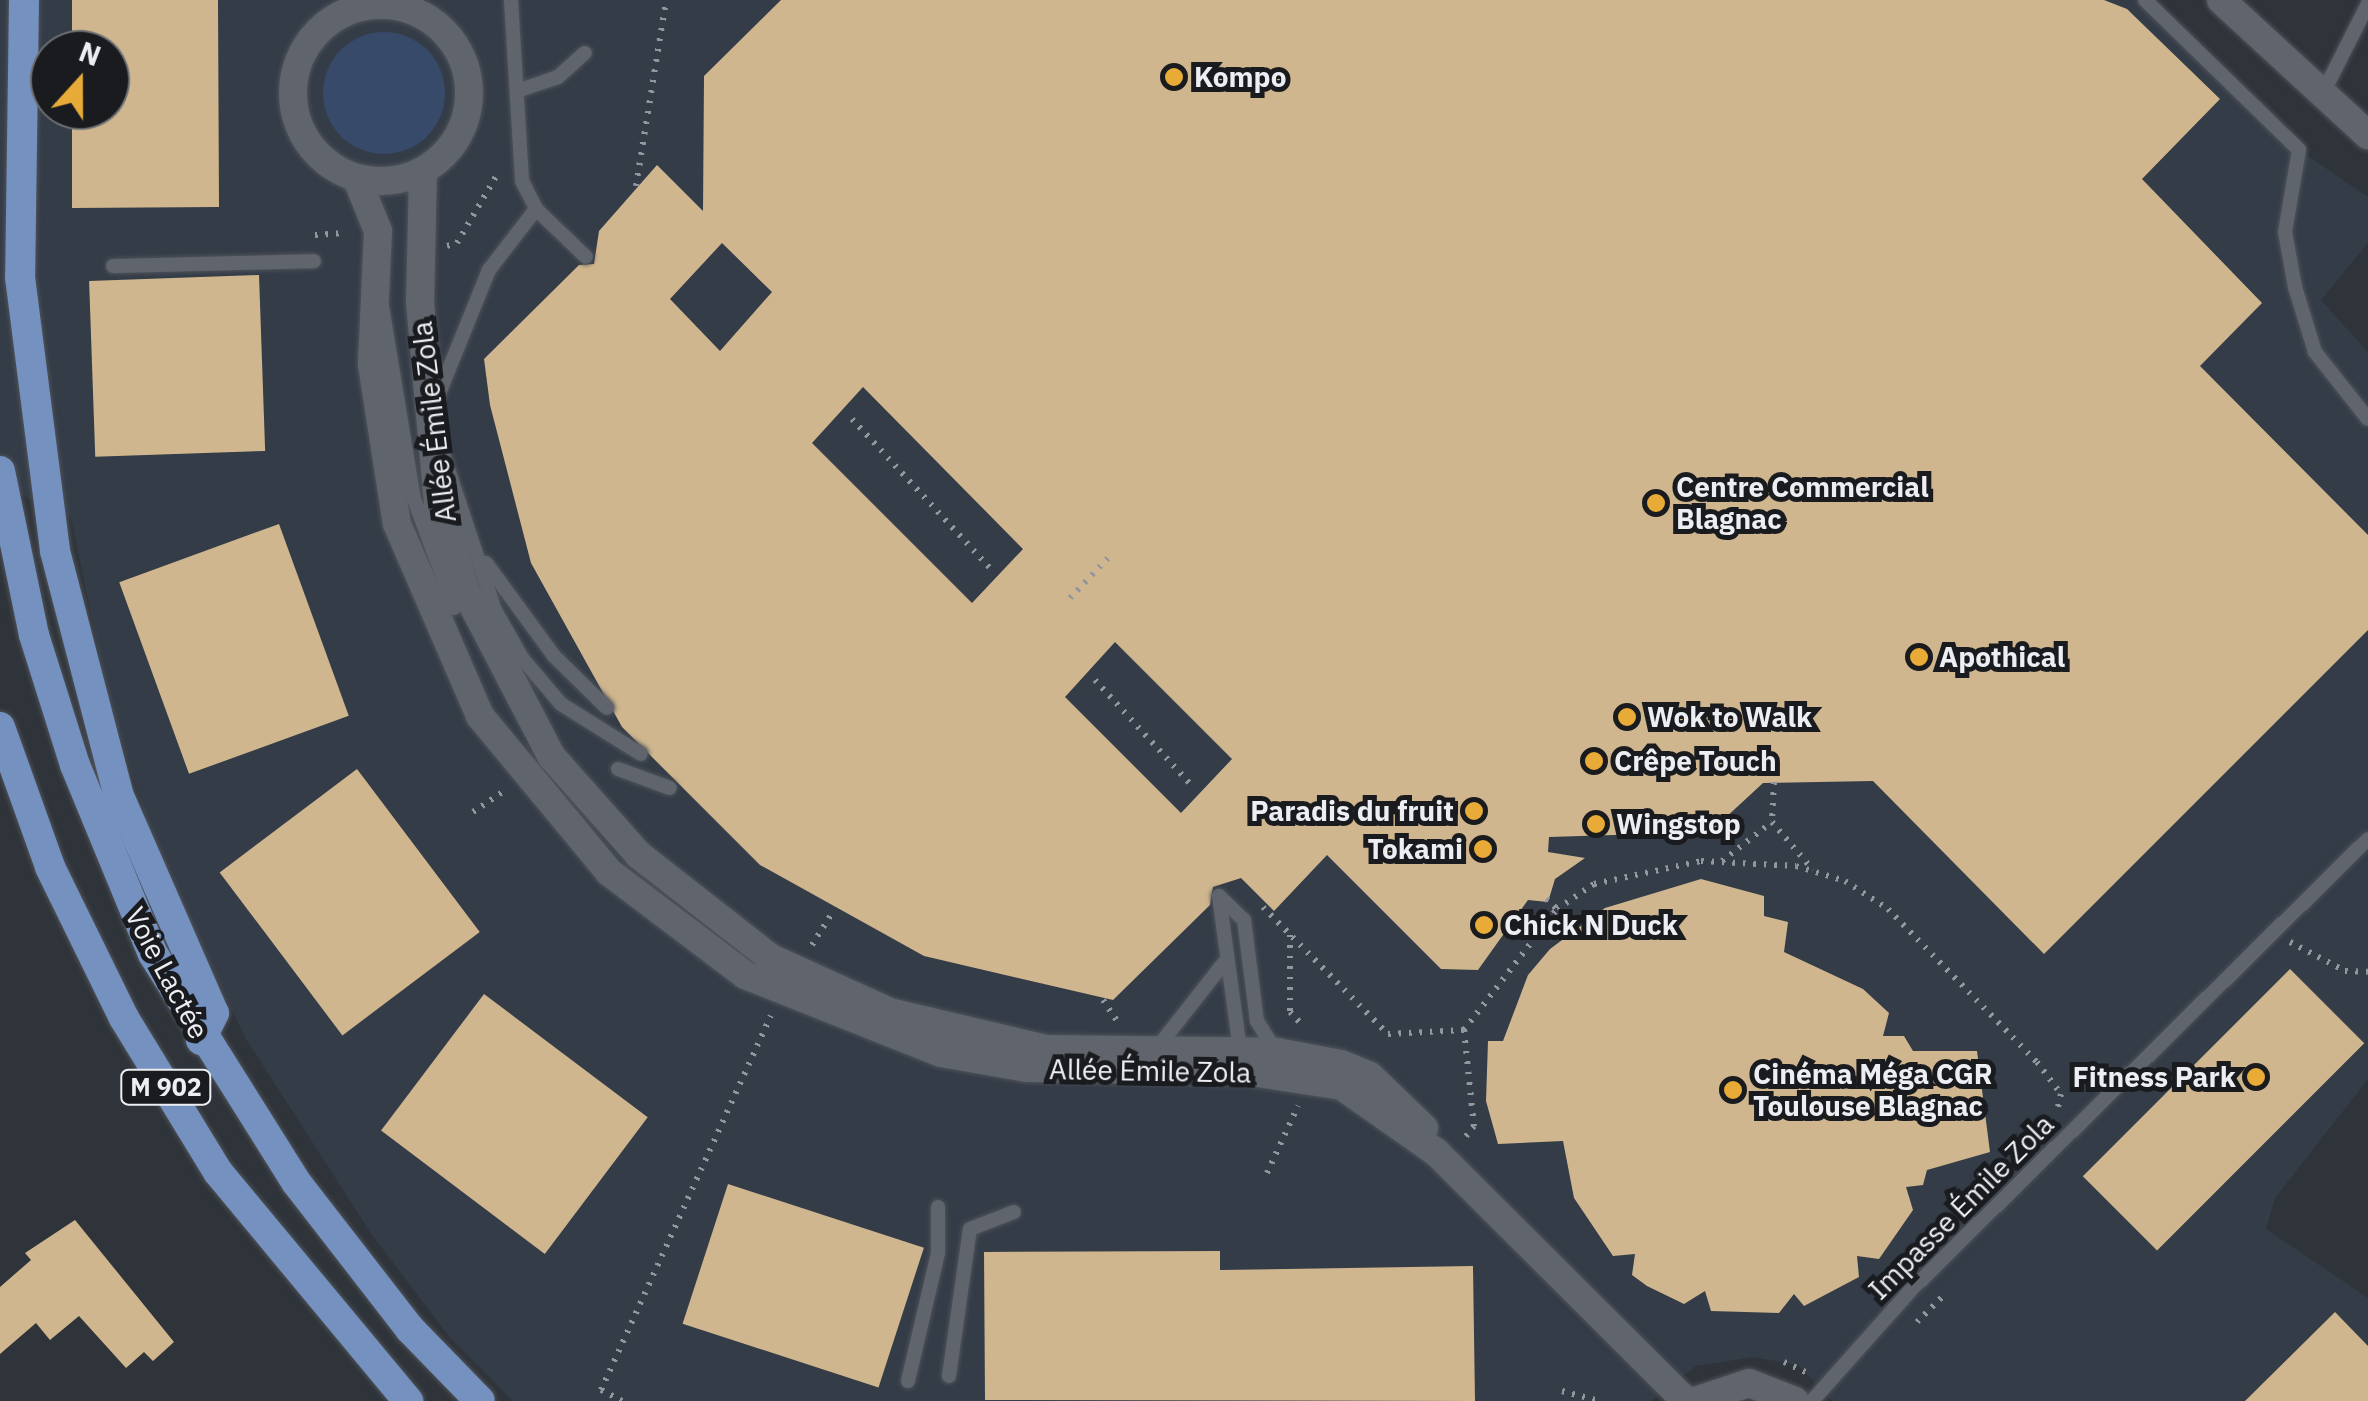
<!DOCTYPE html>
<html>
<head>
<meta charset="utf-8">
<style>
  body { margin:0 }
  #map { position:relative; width:2368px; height:1401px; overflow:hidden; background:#2f343a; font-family:"IBM Plex Sans",sans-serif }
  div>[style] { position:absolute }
  .built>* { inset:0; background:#343c48 }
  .green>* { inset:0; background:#374a6a }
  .round { border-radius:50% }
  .building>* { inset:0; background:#cfb68e; transform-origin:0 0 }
  .path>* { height:6px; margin-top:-3px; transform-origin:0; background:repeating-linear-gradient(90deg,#93969c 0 2.5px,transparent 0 10.5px) }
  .roads { filter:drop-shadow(0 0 2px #4e5258) drop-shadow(0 0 2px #4e5258) }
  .service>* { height:14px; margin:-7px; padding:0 7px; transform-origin:7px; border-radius:7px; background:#60656d }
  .minor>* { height:28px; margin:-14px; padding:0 14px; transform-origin:14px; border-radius:14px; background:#60656d }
  .minor>.ring { margin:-14px; padding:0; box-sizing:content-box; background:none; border:28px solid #60656d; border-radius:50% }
  .trunk>* { height:30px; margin:-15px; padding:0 15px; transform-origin:15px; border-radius:15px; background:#7491c0 }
  .dots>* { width:28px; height:28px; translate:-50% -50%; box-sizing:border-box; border:5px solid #191b1e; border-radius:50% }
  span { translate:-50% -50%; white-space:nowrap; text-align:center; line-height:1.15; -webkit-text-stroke:10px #191b1e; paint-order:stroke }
  .shield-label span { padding:2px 8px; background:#191b1e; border:2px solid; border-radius:8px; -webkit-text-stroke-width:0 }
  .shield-label { font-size:25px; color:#eceef3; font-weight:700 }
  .poi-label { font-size:28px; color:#eceef3; font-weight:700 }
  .left { translate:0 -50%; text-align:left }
  .right { translate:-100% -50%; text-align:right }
  .street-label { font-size:28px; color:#eceef3 }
  .north { position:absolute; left:30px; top:30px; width:100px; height:100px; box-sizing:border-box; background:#191b1e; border:2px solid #6d6f73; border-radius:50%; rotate:21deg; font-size:28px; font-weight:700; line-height:40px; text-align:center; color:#eceef3 }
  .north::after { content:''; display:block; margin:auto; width:35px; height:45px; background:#e8ab37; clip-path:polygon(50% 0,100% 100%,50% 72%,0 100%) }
</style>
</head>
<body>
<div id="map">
  <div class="built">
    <div style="clip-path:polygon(evenodd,0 0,2145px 0,2299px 150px,2368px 197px,2368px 243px,2321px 300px,2368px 352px,2368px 1079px,2275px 1198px,2266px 1229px,2368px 1298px,2368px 1401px,1832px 1401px,1798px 1365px,1753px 1357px,1696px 1366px,1651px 1401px,513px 1401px,451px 1339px,372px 1235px,246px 1039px,160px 863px,108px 696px,71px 518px,0 484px,0 0,50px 50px,110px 50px,110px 110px,50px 110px,50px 50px)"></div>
  </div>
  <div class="green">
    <div class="round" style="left:323px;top:32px;width:122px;height:122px"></div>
  </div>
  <div class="building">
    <div style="clip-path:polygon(72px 0,218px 0,219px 207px,72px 208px,72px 110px,110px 110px,110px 50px,72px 50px)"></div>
    <div style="clip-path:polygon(evenodd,781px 0,2104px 0,2127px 9px,2220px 99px,2142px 179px,2262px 303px,2200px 366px,2368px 535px,2368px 630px,2044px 954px,1873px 781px,1763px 783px,1710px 832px,1549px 837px,1548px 852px,1585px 858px,1555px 879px,1548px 902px,1528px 900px,1478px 970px,1441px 969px,1327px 855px,1274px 911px,1241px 878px,1213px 887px,1210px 905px,1113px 1000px,924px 956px,760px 865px,622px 727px,531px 563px,490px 405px,484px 359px,579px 265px,594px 264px,599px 231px,657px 165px,703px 211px,704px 76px,781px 0,722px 243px,772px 292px,720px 351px,670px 299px,722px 243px,781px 0,863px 387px,1023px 549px,972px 603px,812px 443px,863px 387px,781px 0,1115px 642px,1232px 759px,1181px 813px,1065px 697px,1115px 642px)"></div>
    <div style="left:259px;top:275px;width:176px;height:170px;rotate:88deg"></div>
    <div style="left:279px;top:524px;width:204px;height:170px;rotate:70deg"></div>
    <div style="left:357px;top:769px;width:204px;height:172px;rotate:53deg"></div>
    <div style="clip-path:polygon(1701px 879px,1764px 896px,1764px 916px,1788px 922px,1784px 952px,1863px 989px,1889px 1013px,1883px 1036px,1904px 1036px,1913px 1051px,1977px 1051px,1990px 1152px,1927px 1170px,1923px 1185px,1906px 1187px,1913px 1210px,1879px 1259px,1857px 1256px,1859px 1277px,1804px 1306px,1794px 1294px,1779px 1313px,1711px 1311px,1705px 1291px,1684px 1304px,1647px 1286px,1632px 1275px,1635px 1254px,1613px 1256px,1574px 1198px,1563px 1141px,1498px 1144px,1486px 1101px,1488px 1041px,1503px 1041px,1528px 975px,1550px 949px,1605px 908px)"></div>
    <div style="left:2290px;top:969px;width:105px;height:293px;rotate:45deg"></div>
    <div style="left:484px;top:994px;width:205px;height:171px;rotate:37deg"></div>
    <div style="left:728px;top:1184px;width:206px;height:147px;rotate:18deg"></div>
    <div style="clip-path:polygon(75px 1220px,174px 1342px,153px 1361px,144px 1352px,126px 1368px,79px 1316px,50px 1340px,36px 1323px,0 1354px,0 1287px,31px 1260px,25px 1253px)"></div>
    <div style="clip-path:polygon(1220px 1251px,1220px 1270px,1473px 1266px,1475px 1401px,985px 1400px,984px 1252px)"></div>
    <div style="clip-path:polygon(2335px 1312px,2368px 1346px,2368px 1401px,2245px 1401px)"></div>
  </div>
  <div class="path">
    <div style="left:636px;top:186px;width:188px;rotate:-80.8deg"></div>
    <div style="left:315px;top:235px;width:29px;rotate:-4deg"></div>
    <div style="left:447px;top:246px;width:10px;rotate:-17deg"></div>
    <div style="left:457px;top:243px;width:81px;rotate:-59.6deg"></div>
    <div style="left:852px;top:419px;width:202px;rotate:47.2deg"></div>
    <div style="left:1070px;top:598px;width:59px;rotate:-46.4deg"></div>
    <div style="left:1095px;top:680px;width:144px;rotate:47.5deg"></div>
    <div style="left:1774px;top:782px;width:40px;rotate:92.9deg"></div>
    <div style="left:1772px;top:822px;width:63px;rotate:49.5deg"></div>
    <div style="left:473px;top:812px;width:40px;rotate:-34deg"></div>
    <div style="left:1722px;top:861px;width:63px;rotate:-38deg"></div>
    <div style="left:1546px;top:899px;width:15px;rotate:42deg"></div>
    <div style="left:1263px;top:907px;width:178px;rotate:45.5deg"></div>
    <div style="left:1388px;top:1034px;width:76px;rotate:-3deg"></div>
    <div style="left:1464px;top:1030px;width:97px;rotate:84.1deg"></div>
    <div style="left:1474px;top:1126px;width:16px;rotate:128deg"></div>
    <div style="left:1550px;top:920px;width:21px;rotate:43deg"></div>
    <div style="left:1290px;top:935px;width:77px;rotate:90deg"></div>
    <div style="left:1290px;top:1012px;width:19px;rotate:47deg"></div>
    <div style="left:2290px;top:942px;width:62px;rotate:27.8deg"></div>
    <div style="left:2345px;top:971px;width:23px;rotate:2deg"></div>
    <div style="left:812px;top:945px;width:40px;rotate:-58deg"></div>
    <div style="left:1103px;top:1000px;width:25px;rotate:56deg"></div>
    <div style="left:1464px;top:1030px;width:153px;rotate:-52.5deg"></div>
    <div style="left:1557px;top:909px;width:45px;rotate:-34deg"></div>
    <div style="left:1594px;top:884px;width:109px;rotate:-12.1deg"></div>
    <div style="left:1701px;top:861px;width:95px;rotate:3deg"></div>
    <div style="left:1796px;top:866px;width:51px;rotate:17deg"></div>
    <div style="left:1845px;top:881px;width:51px;rotate:33.1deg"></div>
    <div style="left:1888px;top:909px;width:214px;rotate:45.8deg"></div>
    <div style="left:2037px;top:1062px;width:40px;rotate:53deg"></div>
    <div style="left:2061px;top:1094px;width:18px;rotate:103deg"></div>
    <div style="left:1267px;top:1173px;width:74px;rotate:-65.2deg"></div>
    <div style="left:1917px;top:1322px;width:42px;rotate:-45deg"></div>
    <div style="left:1784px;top:1362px;width:26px;rotate:25deg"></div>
    <div style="left:1562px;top:1391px;width:38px;rotate:15deg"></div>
    <div style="left:622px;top:1401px;width:24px;rotate:-152deg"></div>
    <div style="left:601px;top:1390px;width:411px;rotate:-65.6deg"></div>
  </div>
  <div class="roads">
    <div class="service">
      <div style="left:511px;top:0;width:181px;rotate:86.5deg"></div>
      <div style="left:522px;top:181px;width:31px;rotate:63deg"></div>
      <div style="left:536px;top:209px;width:69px;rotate:43.8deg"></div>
      <div style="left:2145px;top:0;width:215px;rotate:44.2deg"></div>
      <div style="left:2299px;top:150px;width:83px;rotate:99.7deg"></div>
      <div style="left:2285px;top:232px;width:56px;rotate:79.7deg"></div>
      <div style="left:2295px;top:287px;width:68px;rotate:72.9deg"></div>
      <div style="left:2315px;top:352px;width:85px;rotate:51.7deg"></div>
      <div style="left:517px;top:91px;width:43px;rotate:-18.9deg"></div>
      <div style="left:558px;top:77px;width:36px;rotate:-42deg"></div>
      <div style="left:2323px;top:93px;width:100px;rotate:-63.2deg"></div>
      <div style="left:113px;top:266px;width:201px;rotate:-1.4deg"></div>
      <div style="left:382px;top:306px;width:196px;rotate:80.6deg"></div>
      <div style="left:414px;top:499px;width:116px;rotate:69.8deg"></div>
      <div style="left:436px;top:401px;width:141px;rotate:-68deg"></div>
      <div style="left:489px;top:270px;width:77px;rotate:-52.4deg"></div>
      <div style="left:443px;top:454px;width:164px;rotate:71.6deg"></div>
      <div style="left:495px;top:610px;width:55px;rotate:60.6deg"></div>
      <div style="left:522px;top:658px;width:60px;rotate:49.7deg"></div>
      <div style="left:561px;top:704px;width:94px;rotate:32deg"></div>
      <div style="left:486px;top:563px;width:115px;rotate:53.8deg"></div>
      <div style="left:554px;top:656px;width:74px;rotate:44.5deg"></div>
      <div style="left:618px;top:769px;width:55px;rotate:20.1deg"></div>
      <div style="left:1219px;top:896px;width:162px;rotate:82.2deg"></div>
      <div style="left:1219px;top:896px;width:35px;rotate:44deg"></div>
      <div style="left:1244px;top:920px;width:102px;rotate:82.7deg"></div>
      <div style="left:1257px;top:1021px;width:36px;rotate:58deg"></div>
      <div style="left:1157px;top:1048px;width:107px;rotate:-51.8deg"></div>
      <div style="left:949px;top:1376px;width:148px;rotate:-81.9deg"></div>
      <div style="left:970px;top:1229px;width:47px;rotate:-21.1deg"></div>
      <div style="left:908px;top:1381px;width:131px;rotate:-76.8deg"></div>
      <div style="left:938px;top:1253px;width:46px;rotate:-90deg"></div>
      <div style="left:1812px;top:1401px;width:147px;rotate:-48.3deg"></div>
      <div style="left:1910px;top:1291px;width:643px;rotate:-44.62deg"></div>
    </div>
    <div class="minor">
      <div style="left:2221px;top:0;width:200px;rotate:42.6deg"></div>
      <div class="ring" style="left:293px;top:5px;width:148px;height:148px"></div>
      <div style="left:423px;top:172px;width:130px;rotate:91.3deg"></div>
      <div style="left:420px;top:302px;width:203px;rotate:84.9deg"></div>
      <div style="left:438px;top:504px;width:95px;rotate:72.1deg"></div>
      <div style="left:467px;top:594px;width:184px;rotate:62.5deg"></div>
      <div style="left:552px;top:757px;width:131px;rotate:48.4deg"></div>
      <div style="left:639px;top:855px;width:167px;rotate:38deg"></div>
      <div style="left:771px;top:958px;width:131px;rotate:24.4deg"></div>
      <div style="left:890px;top:1012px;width:161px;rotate:13.3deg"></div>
      <div style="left:1047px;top:1049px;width:230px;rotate:0.7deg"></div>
      <div style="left:1277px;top:1052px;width:65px;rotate:10.6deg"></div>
      <div style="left:1341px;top:1064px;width:31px;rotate:22deg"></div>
      <div style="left:1370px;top:1076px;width:75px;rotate:43.9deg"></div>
      <div style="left:357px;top:179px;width:56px;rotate:68deg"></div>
      <div style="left:378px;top:231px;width:134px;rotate:92.6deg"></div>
      <div style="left:372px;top:365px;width:161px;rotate:81.1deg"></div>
      <div style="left:397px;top:524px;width:209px;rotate:66.6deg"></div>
      <div style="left:480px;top:716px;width:202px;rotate:50.4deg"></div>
      <div style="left:609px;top:872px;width:171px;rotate:37.1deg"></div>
      <div style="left:745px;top:975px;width:211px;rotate:21.7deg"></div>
      <div style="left:941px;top:1053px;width:87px;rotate:9.9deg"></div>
      <div style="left:1027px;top:1068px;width:217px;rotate:0.8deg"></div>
      <div style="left:1244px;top:1071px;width:99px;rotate:8.7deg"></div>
      <div style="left:1342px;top:1086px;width:115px;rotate:35.1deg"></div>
      <div style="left:1436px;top:1152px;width:353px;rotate:44.9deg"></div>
      <div style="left:1695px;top:1401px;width:57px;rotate:-18.4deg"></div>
      <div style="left:1749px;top:1383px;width:49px;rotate:21.4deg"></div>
    </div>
    <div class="trunk">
      <div style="left:24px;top:0;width:277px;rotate:90.8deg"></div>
      <div style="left:20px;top:277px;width:276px;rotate:82.7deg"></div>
      <div style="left:55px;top:551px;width:253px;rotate:75.4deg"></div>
      <div style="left:119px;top:796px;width:237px;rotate:66.4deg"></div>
      <div style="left:214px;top:1013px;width:30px;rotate:116deg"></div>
      <div style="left:0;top:471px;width:167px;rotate:78.3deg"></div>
      <div style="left:34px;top:635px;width:136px;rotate:72.5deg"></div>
      <div style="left:75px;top:765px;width:204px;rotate:67.6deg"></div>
      <div style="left:153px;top:954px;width:269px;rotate:57.9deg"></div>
      <div style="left:296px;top:1182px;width:186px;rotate:52.2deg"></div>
      <div style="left:410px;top:1329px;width:100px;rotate:45.8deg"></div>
      <div style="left:0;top:727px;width:149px;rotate:70.3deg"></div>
      <div style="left:50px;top:867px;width:168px;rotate:63.9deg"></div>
      <div style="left:124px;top:1018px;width:180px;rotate:58.6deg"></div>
      <div style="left:218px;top:1172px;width:298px;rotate:50.3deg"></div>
    </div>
  </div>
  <div class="dots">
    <div style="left:1174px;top:77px;background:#e8ab37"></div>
    <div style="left:1656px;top:503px;background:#e8ab37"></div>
    <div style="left:1919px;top:657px;background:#e8ab37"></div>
    <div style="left:1627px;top:717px;background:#e8ab37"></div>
    <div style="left:1594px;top:761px;background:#e8ab37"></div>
    <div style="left:1474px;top:811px;background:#e8ab37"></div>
    <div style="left:1596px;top:824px;background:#e8ab37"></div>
    <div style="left:1483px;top:849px;background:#e8ab37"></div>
    <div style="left:1484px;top:925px;background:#e8ab37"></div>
    <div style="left:2256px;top:1077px;background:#e8ab37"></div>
    <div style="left:1733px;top:1090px;background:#e8ab37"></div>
  </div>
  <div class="shield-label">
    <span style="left:166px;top:1087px">M 902</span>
  </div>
  <div class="poi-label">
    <span class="left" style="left:1194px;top:77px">Kompo</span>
    <span class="left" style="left:1676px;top:503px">Centre Commercial<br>Blagnac</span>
    <span class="left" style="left:1939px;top:657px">Apothical</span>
    <span class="left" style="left:1647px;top:717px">Wok to Walk</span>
    <span class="left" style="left:1614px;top:761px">Crêpe Touch</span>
    <span class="right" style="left:1454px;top:811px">Paradis du fruit</span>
    <span class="left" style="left:1616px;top:824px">Wingstop</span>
    <span class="right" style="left:1463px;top:849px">Tokami</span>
    <span class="left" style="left:1504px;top:925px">Chick N Duck</span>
    <span class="left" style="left:1753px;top:1090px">Cinéma Méga CGR<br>Toulouse Blagnac</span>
    <span class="right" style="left:2236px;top:1077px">Fitness Park</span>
  </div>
  <div class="street-label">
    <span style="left:434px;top:422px;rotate:-97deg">Allée Émile Zola</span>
    <span style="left:167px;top:973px;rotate:62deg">Voie Lactée</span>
    <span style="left:1150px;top:1071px;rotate:1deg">Allée Émile Zola</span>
    <span style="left:1961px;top:1207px;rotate:-45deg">Impasse Émile Zola</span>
  </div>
  <div class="north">N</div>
</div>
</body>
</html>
